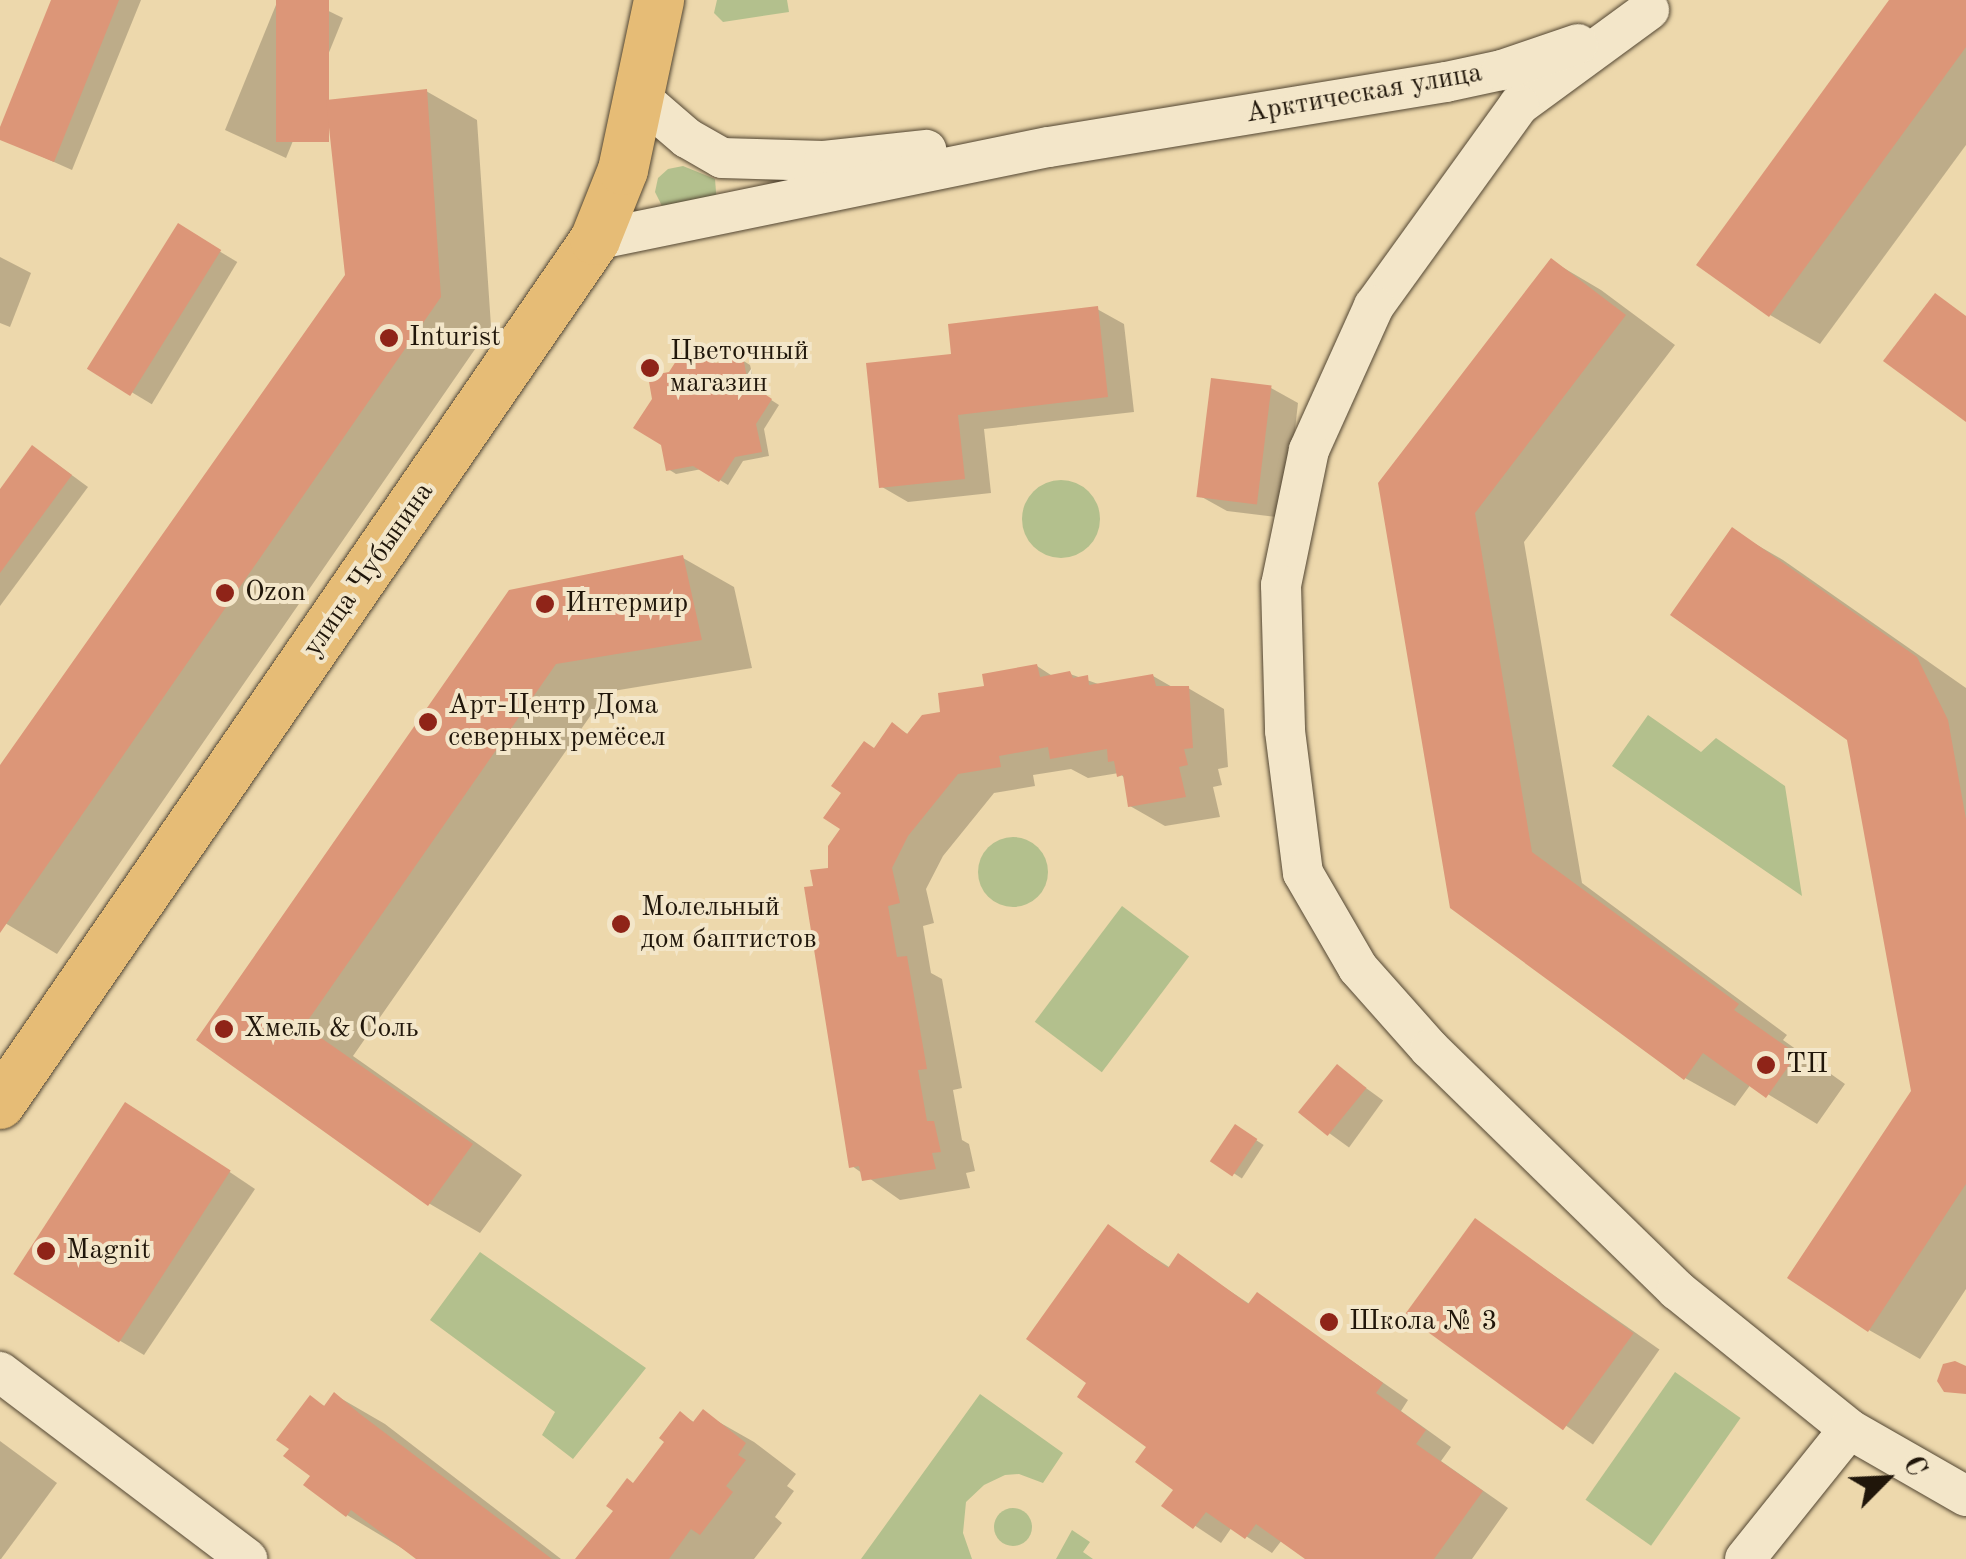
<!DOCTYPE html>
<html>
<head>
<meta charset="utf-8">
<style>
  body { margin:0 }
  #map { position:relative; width:1966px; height:1559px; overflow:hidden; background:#edd8ac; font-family:"Old Standard TT",serif }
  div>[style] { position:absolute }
  .green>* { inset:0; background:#b3c08d; transform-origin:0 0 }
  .round { border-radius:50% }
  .shadow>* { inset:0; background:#0003; transform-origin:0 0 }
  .building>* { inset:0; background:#dc9678; transform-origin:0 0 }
  .roads { filter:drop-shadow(0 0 2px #534632) drop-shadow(0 0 2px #534632) }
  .minor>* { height:40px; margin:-20px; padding:0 20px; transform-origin:20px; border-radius:20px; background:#f3e6c9 }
  .major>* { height:50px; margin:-25px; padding:0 25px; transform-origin:25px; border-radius:25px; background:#e6bc76 }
  .dots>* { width:28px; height:28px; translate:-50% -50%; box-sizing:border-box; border:5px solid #f3e6c9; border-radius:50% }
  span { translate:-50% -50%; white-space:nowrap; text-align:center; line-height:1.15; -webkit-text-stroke:8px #f3e6c9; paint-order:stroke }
  .street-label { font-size:28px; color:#20160a }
  .poi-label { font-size:28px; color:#20160a }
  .left { translate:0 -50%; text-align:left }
  .north { position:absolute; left:1836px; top:1429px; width:100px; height:100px; -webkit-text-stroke:8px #f3e6c9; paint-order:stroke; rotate:66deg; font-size:28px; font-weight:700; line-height:40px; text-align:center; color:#20160a }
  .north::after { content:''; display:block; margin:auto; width:35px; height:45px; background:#20160a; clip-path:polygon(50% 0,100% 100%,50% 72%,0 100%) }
</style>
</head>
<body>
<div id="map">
  <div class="green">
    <div style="clip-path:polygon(717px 0,787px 0,789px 12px,723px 22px,714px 13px)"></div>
    <div style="clip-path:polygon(683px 166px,715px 179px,717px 205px,669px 211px,662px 206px,655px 192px,658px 178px,668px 169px)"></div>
    <div class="round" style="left:1022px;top:480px;width:78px;height:78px"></div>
    <div style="clip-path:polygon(1648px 715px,1701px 752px,1716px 738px,1785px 786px,1802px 896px,1612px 766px)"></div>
    <div class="round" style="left:978px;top:837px;width:70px;height:70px"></div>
    <div style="left:1122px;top:906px;width:84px;height:145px;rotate:37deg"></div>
    <div style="clip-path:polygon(480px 1252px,646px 1368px,573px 1459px,542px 1435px,555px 1412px,430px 1320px)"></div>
    <div style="left:1675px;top:1372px;width:80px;height:156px;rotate:35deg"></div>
    <div style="clip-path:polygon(980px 1394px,1063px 1453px,1043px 1483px,1019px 1474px,1005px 1475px,984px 1485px,966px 1502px,963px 1533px,972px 1559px,861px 1559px)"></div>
    <div class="round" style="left:994px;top:1508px;width:38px;height:38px"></div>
    <div style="clip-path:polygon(1072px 1530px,1090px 1542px,1083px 1552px,1093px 1559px,1056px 1559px)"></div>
  </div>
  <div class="shadow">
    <div style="clip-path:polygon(54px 0,141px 0,72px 170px,0 138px)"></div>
    <div style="clip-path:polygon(278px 0,306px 0,343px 18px,286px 158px,225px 130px)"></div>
    <div style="clip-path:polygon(1892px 0,1966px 0,1966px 145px,1820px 344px,1770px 315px)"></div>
    <div style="clip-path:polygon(426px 91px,477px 120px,491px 326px,57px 954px,0 920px,0 770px,348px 276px)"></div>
    <div style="left:179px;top:227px;width:68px;height:166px;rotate:31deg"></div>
    <div style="clip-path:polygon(0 257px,31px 273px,10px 327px,0 323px)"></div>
    <div style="clip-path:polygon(1552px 261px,1601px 290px,1675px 345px,1524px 542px,1582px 883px,1787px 1035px,1783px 1040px,1845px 1084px,1817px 1124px,1751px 1084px,1735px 1106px,1685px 1078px,1453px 906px,1381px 484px)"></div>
    <div style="clip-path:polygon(1097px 309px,1124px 324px,1134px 412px,984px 429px,991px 493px,908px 502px,882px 487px,954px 356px)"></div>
    <div style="clip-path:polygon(742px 360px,750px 365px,756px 390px,779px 405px,764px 429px,769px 456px,743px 461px,728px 485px,702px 469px,676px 474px,668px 469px,717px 365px)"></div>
    <div style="clip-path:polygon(1271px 388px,1298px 403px,1285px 518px,1227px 511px,1200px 496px)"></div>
    <div style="clip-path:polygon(50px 459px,88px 487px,0 606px,0 493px)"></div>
    <div style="clip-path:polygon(1733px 531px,1783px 560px,1966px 688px,1966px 1289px,1920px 1359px,1869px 1330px,1914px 1092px,1849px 738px)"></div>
    <div style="clip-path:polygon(683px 558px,734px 587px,752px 668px,607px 692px,353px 1056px,522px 1175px,480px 1233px,430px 1204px,200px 1039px,510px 593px)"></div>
    <div style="clip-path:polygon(1037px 666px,1054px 677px,1070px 674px,1101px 685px,1153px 676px,1174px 688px,1188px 688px,1224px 709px,1228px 767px,1218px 769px,1222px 785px,1213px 787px,1220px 817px,1165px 826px,1130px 806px,1126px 779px,1119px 773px,1088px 778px,1071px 769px,1033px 775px,1035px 786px,994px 793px,943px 856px,926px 889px,934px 923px,923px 926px,931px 973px,942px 979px,962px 1088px,953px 1090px,962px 1140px,969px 1144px,975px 1171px,966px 1173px,970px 1188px,900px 1200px,852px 1166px,816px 888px,831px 871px,875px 750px,892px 725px,909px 735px,987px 688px)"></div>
    <div style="left:1337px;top:1067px;width:57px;height:58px;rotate:36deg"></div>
    <div style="clip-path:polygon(152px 1120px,255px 1189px,144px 1355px,117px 1339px)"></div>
    <div style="left:1236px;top:1127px;width:33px;height:40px;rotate:33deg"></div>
    <div style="left:1476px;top:1221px;width:224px;height:116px;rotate:35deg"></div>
    <div style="clip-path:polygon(1109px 1228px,1169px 1267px,1179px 1257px,1251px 1305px,1257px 1295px,1408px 1400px,1401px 1411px,1451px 1447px,1441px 1461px,1508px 1508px,1472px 1559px,1309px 1559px,1282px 1540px,1272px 1553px,1232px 1527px,1221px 1543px,1164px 1505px,1176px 1489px,1149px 1446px,1090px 1382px)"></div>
    <div style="clip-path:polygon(335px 1395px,385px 1424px,561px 1559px,420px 1559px,347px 1515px,313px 1475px,311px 1398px,326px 1407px)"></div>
    <div style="clip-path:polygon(703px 1413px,754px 1442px,796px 1474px,787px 1486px,794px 1491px,775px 1517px,782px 1523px,754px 1559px,578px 1559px,667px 1442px,681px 1414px,695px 1423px)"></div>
    <div style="clip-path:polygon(0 1441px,57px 1483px,1px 1559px,0 1559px)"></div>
  </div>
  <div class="building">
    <div style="clip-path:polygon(51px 0,119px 0,54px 162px,0 140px,0 127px)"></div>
    <div style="left:276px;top:0;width:53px;height:142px"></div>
    <div style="clip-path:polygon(1889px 0,1966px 0,1966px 47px,1769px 317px,1696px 265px)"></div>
    <div style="clip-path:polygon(427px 89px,441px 297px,0 933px,0 765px,345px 275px,326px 100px)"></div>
    <div style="left:178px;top:223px;width:51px;height:172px;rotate:32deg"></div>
    <div style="clip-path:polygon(1551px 258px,1626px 315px,1475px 513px,1532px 852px,1739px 1004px,1734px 1010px,1797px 1054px,1766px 1098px,1703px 1053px,1684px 1080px,1450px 908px,1378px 483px)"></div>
    <div style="clip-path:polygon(1935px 293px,1966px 316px,1966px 422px,1883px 361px)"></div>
    <div style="clip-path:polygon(1098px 306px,1108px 397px,958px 415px,965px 479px,879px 488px,866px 363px,951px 354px,948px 324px)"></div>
    <div style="clip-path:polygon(687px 344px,716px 363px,743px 357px,748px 383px,772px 399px,756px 424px,762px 452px,735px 457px,719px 482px,693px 466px,666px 471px,661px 445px,633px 428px,652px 399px,648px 376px,669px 372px)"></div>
    <div style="left:1211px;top:378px;width:61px;height:120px;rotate:7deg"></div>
    <div style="clip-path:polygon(32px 445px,72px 475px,0 573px,0 489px)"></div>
    <div style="clip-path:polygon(1732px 527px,1917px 657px,1948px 720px,1966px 819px,1966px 1184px,1868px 1332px,1787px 1278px,1911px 1091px,1847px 740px,1670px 615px)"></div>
    <div style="clip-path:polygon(683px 555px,702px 640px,556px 664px,304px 1026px,473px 1144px,428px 1206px,196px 1040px,509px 590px)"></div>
    <div style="clip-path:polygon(1037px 664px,1040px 677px,1070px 671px,1073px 678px,1088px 675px,1089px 685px,1153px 674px,1156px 686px,1189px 686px,1193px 748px,1184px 749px,1188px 765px,1179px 767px,1186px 797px,1128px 807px,1123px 775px,1117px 777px,1114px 761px,1108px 762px,1107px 749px,1050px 759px,1048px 747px,999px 756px,1001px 767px,958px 774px,908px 836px,892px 868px,900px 903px,888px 906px,897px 957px,907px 956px,927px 1069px,918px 1070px,927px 1121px,934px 1121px,941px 1152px,932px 1153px,936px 1169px,862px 1181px,859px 1166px,849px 1168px,804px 887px,813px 886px,810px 870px,828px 868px,828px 846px,840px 829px,823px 818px,841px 793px,831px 786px,864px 741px,874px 748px,892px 722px,907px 734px,922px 715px,940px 712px,938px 693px,984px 686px,982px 674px)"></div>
    <div style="left:1337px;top:1064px;width:38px;height:62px;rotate:39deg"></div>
    <div style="left:125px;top:1102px;width:126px;height:205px;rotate:33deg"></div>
    <div style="left:1235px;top:1124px;width:27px;height:45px;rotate:34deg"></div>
    <div style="left:1475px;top:1218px;width:196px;height:120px;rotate:36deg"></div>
    <div style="clip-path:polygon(1108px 1224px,1168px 1268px,1178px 1253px,1248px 1304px,1257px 1292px,1383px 1383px,1376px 1393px,1426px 1430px,1416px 1444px,1483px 1491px,1434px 1559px,1305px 1559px,1256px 1524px,1245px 1539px,1206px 1512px,1193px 1529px,1161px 1506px,1173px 1490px,1135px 1462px,1146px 1447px,1077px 1397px,1086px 1383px,1026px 1339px)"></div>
    <div style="clip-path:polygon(1955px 1361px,1966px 1366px,1966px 1394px,1944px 1392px,1937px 1381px,1943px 1364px)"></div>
    <div style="clip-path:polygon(334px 1392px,360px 1414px,552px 1559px,416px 1559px,351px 1510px,346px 1517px,303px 1485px,310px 1476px,283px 1456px,289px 1449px,276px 1440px,310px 1395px,324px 1406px)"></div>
    <div style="clip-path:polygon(703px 1409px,746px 1443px,738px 1455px,746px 1460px,726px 1486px,733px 1492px,700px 1535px,691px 1529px,669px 1559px,575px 1559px,613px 1511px,606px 1506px,627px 1478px,633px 1483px,664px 1442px,659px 1438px,680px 1411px,693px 1422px)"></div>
  </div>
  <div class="roads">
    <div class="minor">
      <div style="left:1649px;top:10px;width:161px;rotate:143.8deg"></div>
      <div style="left:1519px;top:105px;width:248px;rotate:125.8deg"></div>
      <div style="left:1374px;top:306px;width:158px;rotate:114.3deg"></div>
      <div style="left:1309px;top:450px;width:138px;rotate:101.7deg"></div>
      <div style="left:1281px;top:585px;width:146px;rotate:88.4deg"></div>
      <div style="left:1285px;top:731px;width:143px;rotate:82.8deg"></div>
      <div style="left:1303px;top:873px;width:110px;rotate:59.9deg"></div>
      <div style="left:1358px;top:968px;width:108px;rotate:48.4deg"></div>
      <div style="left:1430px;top:1049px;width:345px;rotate:44.3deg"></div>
      <div style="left:1677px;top:1290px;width:221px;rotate:38.9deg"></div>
      <div style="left:1849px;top:1429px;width:135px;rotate:29.8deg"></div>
      <div style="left:637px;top:95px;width:66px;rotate:40.7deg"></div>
      <div style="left:687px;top:138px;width:40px;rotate:29.7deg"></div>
      <div style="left:722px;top:158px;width:102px;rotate:1.7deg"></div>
      <div style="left:824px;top:161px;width:103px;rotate:-6.2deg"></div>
      <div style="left:595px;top:240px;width:463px;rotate:-11.6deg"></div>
      <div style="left:1049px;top:147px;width:402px;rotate:-9.3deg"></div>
      <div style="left:1446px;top:82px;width:57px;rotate:-12.1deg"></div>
      <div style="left:1502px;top:70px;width:80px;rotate:-18.9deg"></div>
      <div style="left:0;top:1372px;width:310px;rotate:37.1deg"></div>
      <div style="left:1745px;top:1559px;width:166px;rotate:-51.3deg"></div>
    </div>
    <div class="major">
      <div style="left:0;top:1104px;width:1049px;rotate:-55.45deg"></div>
      <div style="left:595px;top:240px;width:75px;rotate:-68.2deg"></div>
      <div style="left:623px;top:170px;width:174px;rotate:-78deg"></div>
    </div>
  </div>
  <div class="dots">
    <div style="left:389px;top:338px;background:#8f2418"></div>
    <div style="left:650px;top:368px;background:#8f2418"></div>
    <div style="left:225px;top:593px;background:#8f2418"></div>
    <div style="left:545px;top:604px;background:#8f2418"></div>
    <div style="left:428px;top:722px;background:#8f2418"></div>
    <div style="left:621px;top:924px;background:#8f2418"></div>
    <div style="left:224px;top:1029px;background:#8f2418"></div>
    <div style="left:1766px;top:1065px;background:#8f2418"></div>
    <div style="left:46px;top:1251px;background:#8f2418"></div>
    <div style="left:1329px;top:1322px;background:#8f2418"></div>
  </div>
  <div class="street-label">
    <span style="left:1364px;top:94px;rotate:-10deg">Арктическая улица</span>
    <span style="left:369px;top:570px;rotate:-55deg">улица Чубынина</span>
  </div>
  <div class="poi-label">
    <span class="left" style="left:409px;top:338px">Inturist</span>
    <span class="left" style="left:670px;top:368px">Цветочный<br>магазин</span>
    <span class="left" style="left:245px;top:593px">Ozon</span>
    <span class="left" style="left:565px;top:604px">Интермир</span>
    <span class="left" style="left:448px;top:722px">Арт-Центр Дома<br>северных ремёсел</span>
    <span class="left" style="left:641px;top:924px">Молельный<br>дом баптистов</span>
    <span class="left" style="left:244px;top:1029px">Хмель &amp; Соль</span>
    <span class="left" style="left:1786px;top:1065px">ТП</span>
    <span class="left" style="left:66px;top:1251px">Magnit</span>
    <span class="left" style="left:1349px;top:1322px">Школа № 3</span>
  </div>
  <div class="north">С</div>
</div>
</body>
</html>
